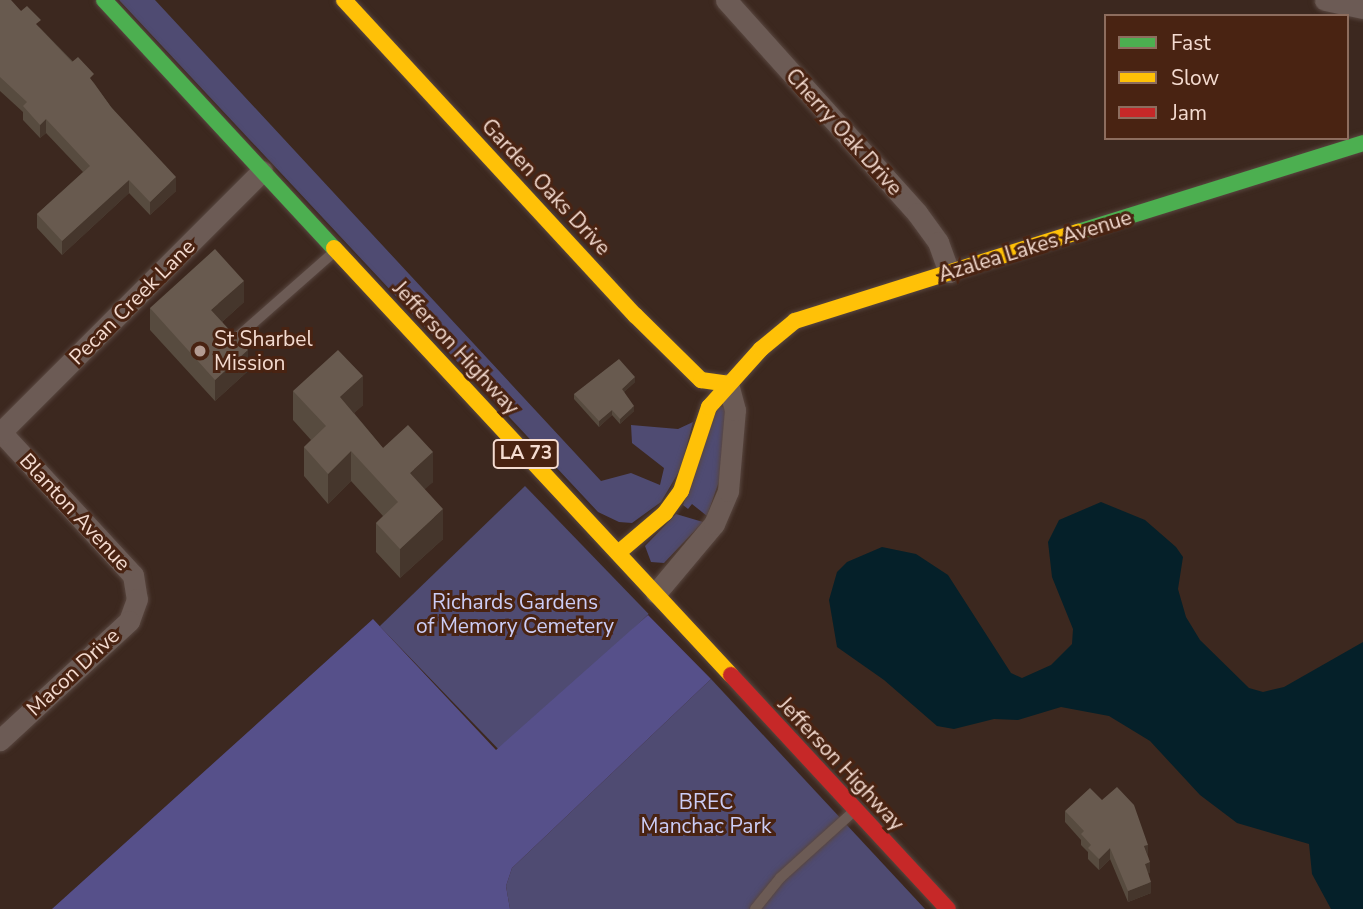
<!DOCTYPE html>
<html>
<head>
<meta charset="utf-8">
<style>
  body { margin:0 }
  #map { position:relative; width:1363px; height:909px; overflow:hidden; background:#3c281f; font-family:"Nunito Sans",sans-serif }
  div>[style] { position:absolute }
  .green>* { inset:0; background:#4f4b72; transform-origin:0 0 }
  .forest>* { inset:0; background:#56508a }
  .water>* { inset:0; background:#052029 }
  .roads { filter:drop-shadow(0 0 2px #58463f) drop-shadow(0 0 2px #58463f) }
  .lane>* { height:10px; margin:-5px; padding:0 5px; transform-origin:5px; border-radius:5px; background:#6c5b55 }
  .street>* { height:21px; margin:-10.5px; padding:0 10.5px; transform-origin:10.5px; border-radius:10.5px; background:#6c5b55 }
  .fast>* { height:16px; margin:-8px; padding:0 8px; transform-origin:8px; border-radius:8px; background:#4caf50 }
  .slow>* { height:16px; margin:-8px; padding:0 8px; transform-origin:8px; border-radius:8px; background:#ffc107 }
  .jam>* { height:16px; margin:-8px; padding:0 8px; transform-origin:8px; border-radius:8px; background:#c62828 }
  .wall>* { inset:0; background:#574b3f }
  .shaded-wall>* { inset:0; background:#45362c }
  .building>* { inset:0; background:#685a4f }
  .dots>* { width:19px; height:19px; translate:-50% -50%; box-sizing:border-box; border:4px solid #492312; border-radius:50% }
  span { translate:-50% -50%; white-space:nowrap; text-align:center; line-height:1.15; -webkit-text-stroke:6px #492312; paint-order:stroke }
  .shield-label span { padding:2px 5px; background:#492312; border:2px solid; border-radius:5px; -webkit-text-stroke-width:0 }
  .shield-label { font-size:19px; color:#f4dbd0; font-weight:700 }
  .street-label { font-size:21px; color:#f4dbd0 }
  .poi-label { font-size:21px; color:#f4dbd0 }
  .left { translate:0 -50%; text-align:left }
  .park-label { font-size:21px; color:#cccdf6 }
  .legend { position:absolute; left:1104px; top:14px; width:245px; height:126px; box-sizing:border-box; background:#492312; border:2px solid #8d6d5e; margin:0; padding:9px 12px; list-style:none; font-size:21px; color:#f4dbd0 }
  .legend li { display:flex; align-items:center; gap:14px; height:35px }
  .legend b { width:35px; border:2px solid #8d6d5e }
</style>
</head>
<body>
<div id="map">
  <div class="green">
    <div style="clip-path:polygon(119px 0,155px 0,601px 481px,631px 473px,660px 485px,664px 468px,632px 443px,631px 425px,678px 429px,693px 422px,681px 468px,661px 502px,632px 523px,619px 522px,598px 512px)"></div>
    <div style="clip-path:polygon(718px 406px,726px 408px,723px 470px,707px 516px,692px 504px,688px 509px,683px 505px)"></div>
    <div style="left:525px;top:486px;width:178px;height:202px;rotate:46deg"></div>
    <div style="clip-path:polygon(676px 514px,703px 522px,664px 563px,651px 562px,645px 546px)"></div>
    <div style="clip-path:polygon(711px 679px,925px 909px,510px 909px,506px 886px,512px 868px)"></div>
  </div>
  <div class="forest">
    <div style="clip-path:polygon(648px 615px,711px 679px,512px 868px,506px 886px,510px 909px,52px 909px,373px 619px,496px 750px)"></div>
  </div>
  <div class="water">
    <div style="clip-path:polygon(1101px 502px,1145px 520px,1176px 547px,1183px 557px,1178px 589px,1186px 617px,1200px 640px,1249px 688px,1263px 692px,1284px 687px,1363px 642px,1363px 909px,1331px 909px,1312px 874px,1309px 844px,1237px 823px,1200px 795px,1150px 741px,1109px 716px,1061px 707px,1018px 720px,994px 719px,954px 729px,937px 726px,884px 680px,837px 647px,829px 600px,837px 572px,847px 562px,882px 547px,916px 554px,948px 575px,1011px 673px,1022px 678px,1051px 665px,1072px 644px,1073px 629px,1052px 577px,1048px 542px,1059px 520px)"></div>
  </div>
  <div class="roads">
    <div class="lane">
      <div style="left:233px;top:341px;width:135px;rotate:-41.4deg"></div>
      <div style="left:755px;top:909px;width:40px;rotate:-51deg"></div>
      <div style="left:780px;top:878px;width:98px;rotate:-42.1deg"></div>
    </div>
    <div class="street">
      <div style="left:726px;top:0;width:286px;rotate:48.1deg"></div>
      <div style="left:917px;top:213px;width:36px;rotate:54deg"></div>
      <div style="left:938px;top:242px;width:32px;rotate:70deg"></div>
      <div style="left:1325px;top:0;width:39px;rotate:12deg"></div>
      <div style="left:0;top:431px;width:196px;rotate:47.3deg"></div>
      <div style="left:133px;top:575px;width:24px;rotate:81deg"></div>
      <div style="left:137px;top:599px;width:23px;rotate:110deg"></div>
      <div style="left:129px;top:621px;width:176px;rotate:137.3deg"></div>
      <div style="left:1px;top:432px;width:369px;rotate:-45deg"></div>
      <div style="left:656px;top:593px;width:90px;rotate:-50deg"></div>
      <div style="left:714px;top:524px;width:36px;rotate:-67deg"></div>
      <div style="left:728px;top:491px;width:81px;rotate:-85.1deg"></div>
      <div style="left:735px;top:410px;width:27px;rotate:-105deg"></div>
    </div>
    <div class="fast">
      <div style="left:104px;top:0;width:338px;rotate:47.2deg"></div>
      <div style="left:1078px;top:232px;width:299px;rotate:-17.3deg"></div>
    </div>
    <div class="slow">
      <div style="left:344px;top:0;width:429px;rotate:47.3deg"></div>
      <div style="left:635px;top:315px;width:93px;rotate:44.6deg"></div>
      <div style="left:701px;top:380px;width:27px;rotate:8deg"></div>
      <div style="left:334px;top:248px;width:583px;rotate:47.09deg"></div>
      <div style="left:618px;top:553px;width:62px;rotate:-40.4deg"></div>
      <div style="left:665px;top:513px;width:27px;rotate:-54deg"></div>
      <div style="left:681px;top:491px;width:89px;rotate:-71.6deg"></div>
      <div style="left:709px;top:407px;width:78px;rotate:-48.1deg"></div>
      <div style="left:761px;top:349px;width:44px;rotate:-39.5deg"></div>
      <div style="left:795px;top:321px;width:297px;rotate:-17.5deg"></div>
    </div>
    <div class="jam">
      <div style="left:731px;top:675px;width:319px;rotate:47.2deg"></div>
    </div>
  </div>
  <div class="wall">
    <div style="clip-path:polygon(0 0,21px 11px,41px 29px,94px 83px,111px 107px,176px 191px,150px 215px,129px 193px,62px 255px,37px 228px,37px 214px,83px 172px,46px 133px,40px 138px,23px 120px,23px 112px,0 91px)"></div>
    <div style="clip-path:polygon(244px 302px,222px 322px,248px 371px,215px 401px,150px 330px,150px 308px)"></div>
    <div style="clip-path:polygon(635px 382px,624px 392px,634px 411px,620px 424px,612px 415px,599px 427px,574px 399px,574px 394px)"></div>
    <div style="clip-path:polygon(293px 391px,363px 405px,354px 413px,383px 448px,433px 482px,424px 489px,443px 539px,400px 578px,376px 552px,376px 523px,383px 516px,351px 481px,328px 504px,304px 476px,304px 447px,311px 440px,293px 420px)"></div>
    <div style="clip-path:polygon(1065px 811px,1148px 856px,1150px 873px,1148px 873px,1151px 893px,1128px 902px,1110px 859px,1099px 870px,1088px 859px,1088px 852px,1081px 845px,1081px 840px,1065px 822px)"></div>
  </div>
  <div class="shaded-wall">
    <div style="clip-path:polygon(46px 119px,46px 133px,40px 138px,40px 125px)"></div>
    <div style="clip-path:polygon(176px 177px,176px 191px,150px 215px,150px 202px)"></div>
    <div style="clip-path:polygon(129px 180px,129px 193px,62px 255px,62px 241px)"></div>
    <div style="clip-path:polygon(244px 281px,244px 302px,211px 332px,211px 310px)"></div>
    <div style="clip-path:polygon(248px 350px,248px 371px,215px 401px,215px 380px)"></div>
    <div style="clip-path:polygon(363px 376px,363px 405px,340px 426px,340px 397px)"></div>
    <div style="clip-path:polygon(635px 377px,635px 382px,622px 394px,622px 389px)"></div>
    <div style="clip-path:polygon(634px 406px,634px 411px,620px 424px,620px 419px)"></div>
    <div style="clip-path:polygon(612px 410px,612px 415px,599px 427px,599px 421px)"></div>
    <div style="clip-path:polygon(351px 451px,351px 481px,328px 504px,328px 474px)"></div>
    <div style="clip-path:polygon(433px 452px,433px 482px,410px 503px,410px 473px)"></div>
    <div style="clip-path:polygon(443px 509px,443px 539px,400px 578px,400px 549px)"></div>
    <div style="clip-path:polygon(1148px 845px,1148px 856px,1144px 846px)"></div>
    <div style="clip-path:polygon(1110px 848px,1110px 859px,1099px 870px,1099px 859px)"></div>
    <div style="clip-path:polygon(1150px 862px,1150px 873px,1145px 875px,1145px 864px)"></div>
    <div style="clip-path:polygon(1151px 882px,1151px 893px,1128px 902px,1128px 891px)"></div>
  </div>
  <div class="building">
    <div style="clip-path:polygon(0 0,11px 0,21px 11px,27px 6px,41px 20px,36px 24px,72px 62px,78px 57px,94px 74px,90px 78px,111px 107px,176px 177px,150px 202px,129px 180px,62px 241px,37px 214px,90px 166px,46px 119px,40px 125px,23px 106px,27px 102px,0 77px)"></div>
    <div style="clip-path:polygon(215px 249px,244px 281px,211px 310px,248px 350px,215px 380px,150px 308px)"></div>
    <div style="clip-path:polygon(338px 350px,363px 376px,340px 397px,383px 448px,408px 425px,433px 452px,410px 473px,443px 509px,400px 549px,376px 523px,398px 502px,351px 451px,328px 474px,304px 447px,326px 426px,293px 391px)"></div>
    <div style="clip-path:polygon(619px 359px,635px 377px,622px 389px,634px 406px,620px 419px,612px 410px,599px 421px,574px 394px)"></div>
    <div style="clip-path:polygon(1117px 787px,1134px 805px,1148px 845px,1144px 846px,1150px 862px,1145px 864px,1151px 882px,1128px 891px,1110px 848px,1099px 859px,1088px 848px,1091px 845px,1081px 834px,1084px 831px,1065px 811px,1090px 788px,1102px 800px)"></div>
  </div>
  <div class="dots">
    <div style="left:200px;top:351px;background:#b49c92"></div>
  </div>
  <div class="shield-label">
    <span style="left:526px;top:454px">LA 73</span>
  </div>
  <div class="street-label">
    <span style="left:844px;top:132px;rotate:48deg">Cherry Oak Drive</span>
    <span style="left:546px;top:187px;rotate:47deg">Garden Oaks Drive</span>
    <span style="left:1035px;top:246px;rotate:-17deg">Azalea Lakes Avenue</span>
    <span style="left:132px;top:302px;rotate:-45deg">Pecan Creek Lane</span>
    <span style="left:456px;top:348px;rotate:47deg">Jefferson Highway</span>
    <span style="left:75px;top:512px;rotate:47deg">Blanton Avenue</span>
    <span style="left:73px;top:672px;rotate:-43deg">Macon Drive</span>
    <span style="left:841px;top:764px;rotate:47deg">Jefferson Highway</span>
  </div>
  <div class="poi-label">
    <span class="left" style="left:214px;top:351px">St Sharbel<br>Mission</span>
  </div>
  <div class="park-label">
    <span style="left:515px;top:614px">Richards Gardens<br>of Memory Cemetery</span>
    <span style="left:706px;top:814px">BREC<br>Manchac Park</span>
  </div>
  <ul class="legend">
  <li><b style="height:9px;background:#4caf50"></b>Fast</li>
  <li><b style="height:9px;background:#ffc107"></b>Slow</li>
  <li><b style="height:9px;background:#c62828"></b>Jam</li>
  </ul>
</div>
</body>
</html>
